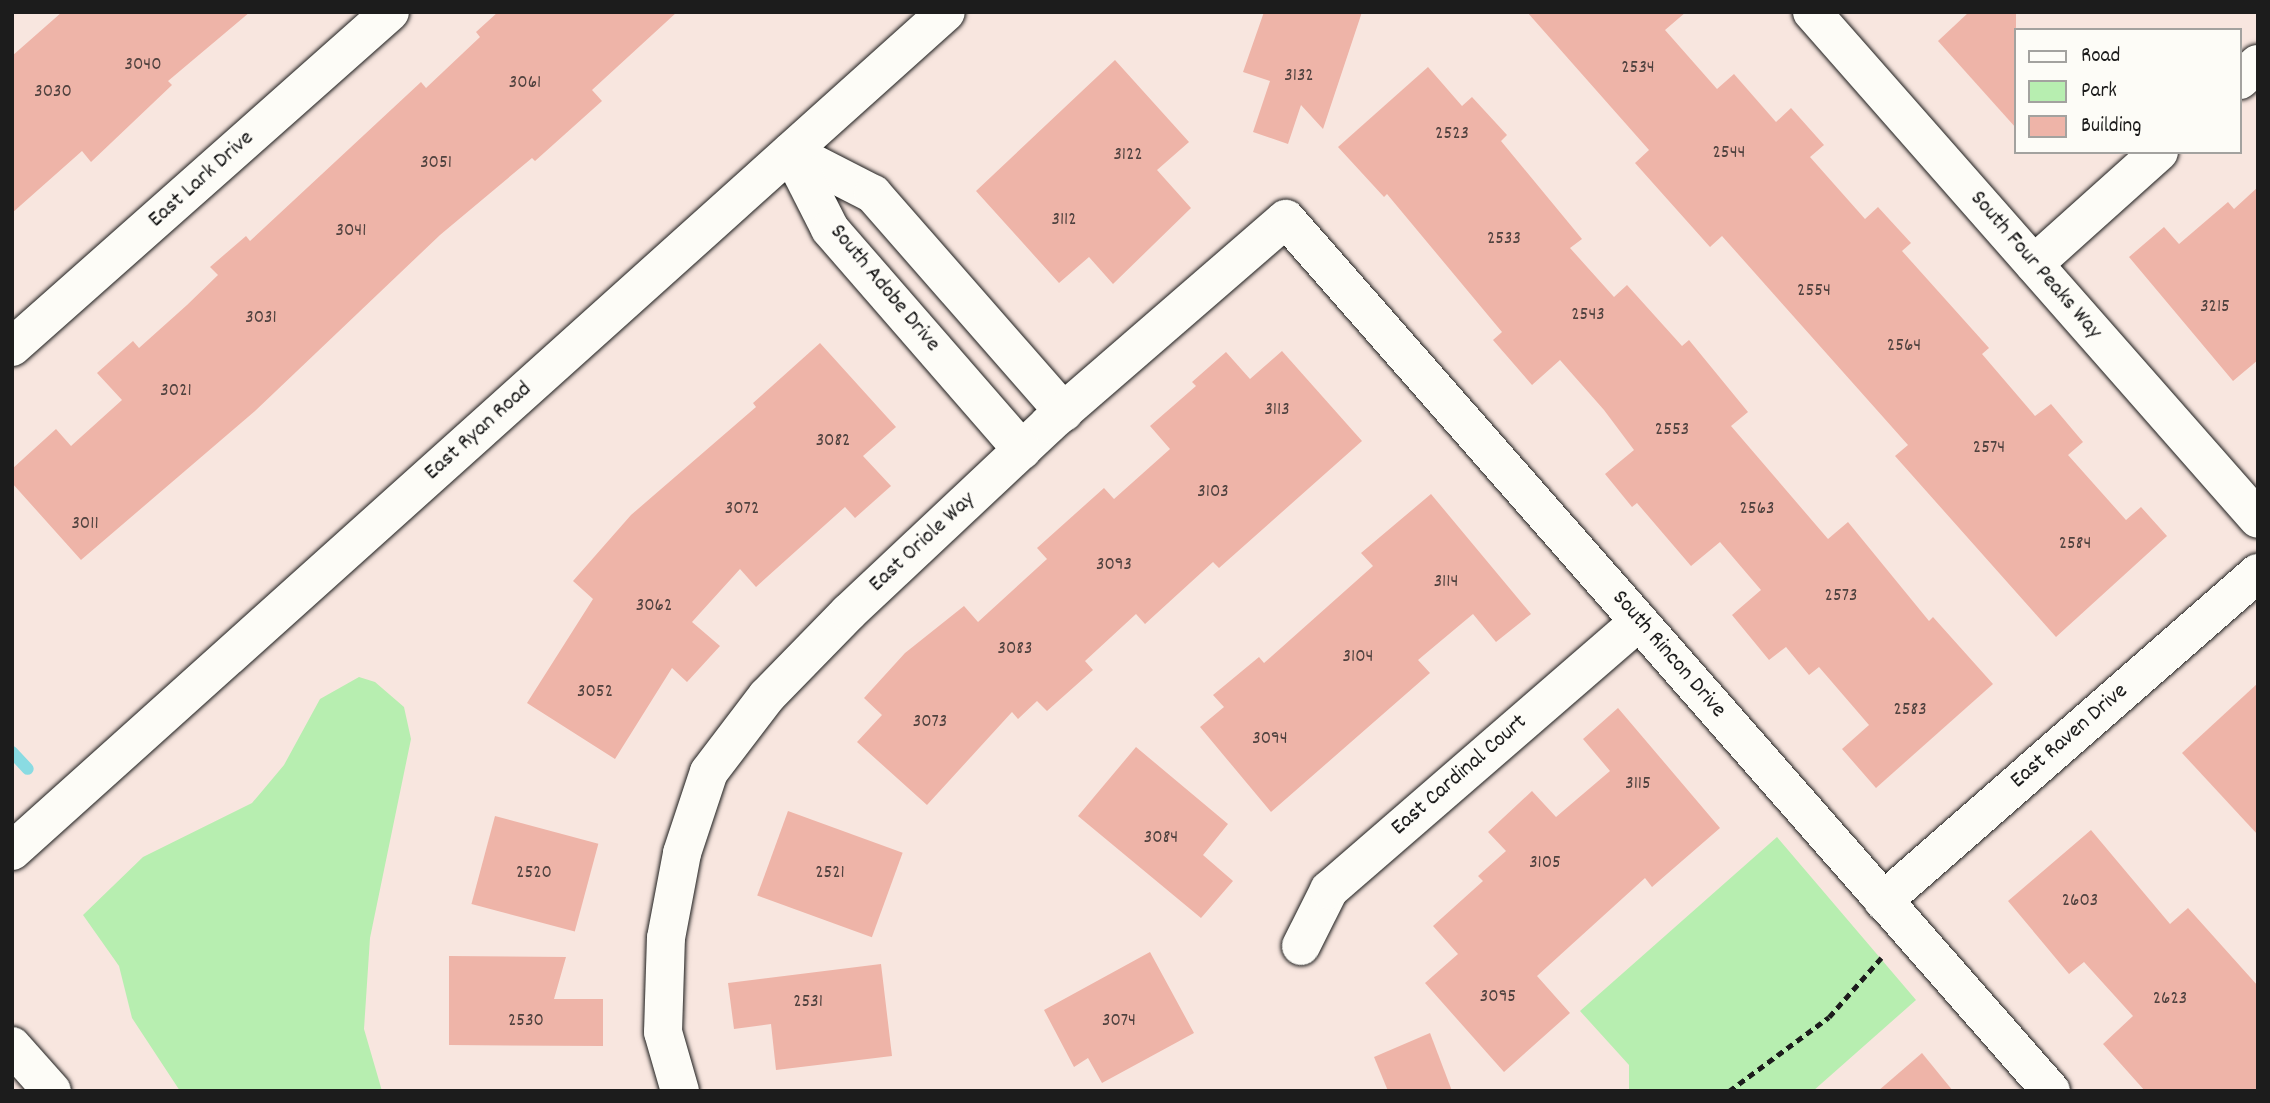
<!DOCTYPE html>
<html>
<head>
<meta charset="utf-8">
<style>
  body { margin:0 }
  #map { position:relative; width:2270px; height:1103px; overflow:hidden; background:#f8e6df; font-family:Dekko,sans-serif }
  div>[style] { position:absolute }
  .green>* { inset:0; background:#b7eeb0 }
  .stream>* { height:12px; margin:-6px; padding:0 6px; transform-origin:6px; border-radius:6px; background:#8adbe2 }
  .building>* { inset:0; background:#eeb4a8; transform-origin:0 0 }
  .path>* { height:4.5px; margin-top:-2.25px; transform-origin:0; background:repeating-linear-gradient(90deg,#1c1c1c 0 7px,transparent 0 12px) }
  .roads { filter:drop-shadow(0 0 2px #1c1c1c) drop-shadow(0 0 2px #1c1c1c) }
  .minor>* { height:38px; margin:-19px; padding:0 19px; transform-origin:19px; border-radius:19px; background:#fdfcf7 }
  .major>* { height:38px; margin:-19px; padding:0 19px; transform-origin:19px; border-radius:19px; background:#fdfcf7 }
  span { translate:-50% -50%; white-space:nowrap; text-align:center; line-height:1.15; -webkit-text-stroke:5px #fdfcf7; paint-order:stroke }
  .number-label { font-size:19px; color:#50423f }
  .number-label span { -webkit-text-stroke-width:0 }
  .street-label { font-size:23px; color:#1c1c1c }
  .frame { position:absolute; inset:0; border:14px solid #1c1c1c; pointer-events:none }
  .legend { position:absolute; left:2014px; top:28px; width:228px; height:126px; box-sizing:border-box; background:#fdfcf7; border:2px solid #a3a29f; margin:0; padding:9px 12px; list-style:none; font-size:21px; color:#1c1c1c }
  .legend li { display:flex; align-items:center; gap:14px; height:35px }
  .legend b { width:35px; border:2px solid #a3a29f }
</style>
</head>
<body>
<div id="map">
  <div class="green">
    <div style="clip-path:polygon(359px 677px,375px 682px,404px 707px,411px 739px,370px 938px,364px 1029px,382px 1091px,180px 1091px,132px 1018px,119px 966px,83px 915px,143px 857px,252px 803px,284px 765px,320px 699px)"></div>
    <div style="clip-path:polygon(1777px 837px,1916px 1000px,1813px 1091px,1629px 1091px,1629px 1065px,1580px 1011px)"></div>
  </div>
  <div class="stream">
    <div style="left:12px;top:752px;width:23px;rotate:47deg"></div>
  </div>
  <div class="building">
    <div style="clip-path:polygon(62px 12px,250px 12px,168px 81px,172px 85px,91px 162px,82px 151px,12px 213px,12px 56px)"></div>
    <div style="clip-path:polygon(498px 12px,677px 12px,592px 90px,602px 101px,535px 161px,532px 158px,440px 235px,255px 411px,81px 560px,12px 483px,12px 469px,56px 429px,71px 446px,122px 400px,97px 373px,133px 341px,139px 348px,187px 305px,218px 275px,210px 267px,246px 236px,250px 241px,421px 82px,426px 88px,480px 37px,476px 32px)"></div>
    <div style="clip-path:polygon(1264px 12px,1362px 12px,1323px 129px,1301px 105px,1288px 144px,1253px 132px,1270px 81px,1243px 72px)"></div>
    <div style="clip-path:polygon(1527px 12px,1686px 12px,1665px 30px,1717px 89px,1734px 74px,1776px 122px,1791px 108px,1824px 145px,1810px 157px,1865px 219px,1878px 207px,1911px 243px,1902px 251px,1989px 348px,1982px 354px,2035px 416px,2051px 404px,2083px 442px,2068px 455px,2126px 520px,2141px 507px,2167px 536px,2056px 637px,1895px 456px,1908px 445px,1722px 236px,1710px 247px,1635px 163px,1649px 150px)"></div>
    <div style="clip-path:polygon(1969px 12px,2016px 12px,2016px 128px,1938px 41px)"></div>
    <div style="clip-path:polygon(1115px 60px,1189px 142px,1157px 170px,1191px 208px,1113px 284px,1089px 257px,1059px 283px,976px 191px)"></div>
    <div style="clip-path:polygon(1428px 67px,1462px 106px,1472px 97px,1507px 135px,1501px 141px,1582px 239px,1570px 248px,1614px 297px,1627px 285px,1682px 346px,1689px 340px,1748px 412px,1731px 426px,1828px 539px,1848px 522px,1929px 621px,1933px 617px,1993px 684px,1876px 788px,1842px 749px,1869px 725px,1819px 667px,1809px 675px,1786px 647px,1769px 660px,1732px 615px,1761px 590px,1720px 542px,1691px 566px,1637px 503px,1632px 507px,1605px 474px,1634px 450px,1604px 410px,1560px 360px,1532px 385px,1493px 340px,1502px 332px,1387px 194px,1384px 197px,1338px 147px)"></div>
    <div style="clip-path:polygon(2258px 187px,2258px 360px,2233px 381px,2129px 257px,2164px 227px,2179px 244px,2228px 202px,2234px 209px)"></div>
    <div style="clip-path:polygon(820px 343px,896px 427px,863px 456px,891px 486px,855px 518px,845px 507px,756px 587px,740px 569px,692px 622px,720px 646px,687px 682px,672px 668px,615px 759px,527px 703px,593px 599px,573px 581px,631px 515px,756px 407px,753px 403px)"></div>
    <div style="clip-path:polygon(1282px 351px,1362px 441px,1219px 568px,1213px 562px,1145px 624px,1136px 614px,1085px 661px,1093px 670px,1047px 711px,1037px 701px,1018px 719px,1012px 712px,927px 805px,857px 742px,882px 715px,864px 698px,905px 653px,964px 606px,978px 622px,1047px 559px,1037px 548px,1104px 488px,1114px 499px,1170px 449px,1150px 426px,1196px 386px,1192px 382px,1226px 352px,1250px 379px)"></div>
    <div style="clip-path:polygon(1431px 494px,1531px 614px,1496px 642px,1473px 614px,1418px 660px,1430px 673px,1271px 812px,1200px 727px,1224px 707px,1213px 695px,1259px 657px,1264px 663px,1373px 566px,1361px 553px)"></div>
    <div style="clip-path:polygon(2258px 683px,2258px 835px,2182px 753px)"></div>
    <div style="clip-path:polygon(1618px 708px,1720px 828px,1652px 887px,1645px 878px,1537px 976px,1570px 1013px,1504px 1072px,1425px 983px,1458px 954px,1433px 926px,1483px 881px,1478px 876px,1506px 851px,1488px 832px,1532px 791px,1556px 817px,1610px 771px,1583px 739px)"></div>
    <div style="clip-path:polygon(1136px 747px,1228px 824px,1203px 855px,1233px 881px,1201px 918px,1078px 816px)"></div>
    <div style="left:788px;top:811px;width:122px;height:90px;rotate:20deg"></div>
    <div style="left:495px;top:816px;width:107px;height:91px;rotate:15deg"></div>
    <div style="clip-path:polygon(2091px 830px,2170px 924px,2188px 908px,2258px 986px,2258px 1091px,2145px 1091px,2103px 1044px,2133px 1016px,2084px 962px,2069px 974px,2008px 901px)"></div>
    <div style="clip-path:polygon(1150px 952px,1194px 1033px,1102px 1083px,1088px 1058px,1074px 1067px,1044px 1010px)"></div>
    <div style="clip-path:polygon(449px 956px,566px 957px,554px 999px,603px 999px,603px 1046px,449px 1045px)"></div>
    <div style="clip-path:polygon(881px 964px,892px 1056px,776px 1070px,771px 1024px,734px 1029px,728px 983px)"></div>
    <div style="clip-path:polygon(1430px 1033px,1452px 1091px,1388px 1091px,1374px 1057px)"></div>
    <div style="clip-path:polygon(1922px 1053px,1953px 1091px,1878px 1091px)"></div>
  </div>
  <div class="path">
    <div style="left:1729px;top:1091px;width:124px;rotate:-36.5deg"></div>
    <div style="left:1829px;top:1017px;width:79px;rotate:-48.6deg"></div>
  </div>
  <div class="roads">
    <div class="minor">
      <div style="left:1812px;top:12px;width:675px;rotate:48.66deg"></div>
      <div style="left:2240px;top:80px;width:24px;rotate:-42deg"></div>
      <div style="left:791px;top:152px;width:92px;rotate:27.1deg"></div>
      <div style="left:873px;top:194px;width:290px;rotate:48.8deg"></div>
      <div style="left:791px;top:152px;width:86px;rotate:63.1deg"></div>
      <div style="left:830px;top:229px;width:293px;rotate:49deg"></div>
      <div style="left:2034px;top:264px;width:168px;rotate:-41.9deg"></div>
      <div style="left:12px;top:347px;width:505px;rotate:-41.55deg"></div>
      <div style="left:12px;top:851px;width:1255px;rotate:-41.93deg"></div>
      <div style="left:1883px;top:901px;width:498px;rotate:-41.2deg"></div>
      <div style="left:1301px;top:946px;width:63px;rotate:-63.4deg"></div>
      <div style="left:1329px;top:890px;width:410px;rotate:-40.9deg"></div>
      <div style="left:680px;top:1091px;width:61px;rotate:-106.1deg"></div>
      <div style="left:663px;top:1032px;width:94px;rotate:-88.2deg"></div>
      <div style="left:666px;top:938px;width:86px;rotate:-79.3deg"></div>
      <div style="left:682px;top:853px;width:85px;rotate:-71.6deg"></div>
      <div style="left:709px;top:772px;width:96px;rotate:-52.7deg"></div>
      <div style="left:767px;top:696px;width:117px;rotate:-45.7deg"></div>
      <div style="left:849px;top:612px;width:274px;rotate:-43.2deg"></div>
      <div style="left:1049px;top:424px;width:313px;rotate:-40.9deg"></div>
      <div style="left:1286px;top:219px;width:1160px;rotate:48.74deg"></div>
    </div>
    <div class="major">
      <div style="left:12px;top:1046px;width:60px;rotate:48.4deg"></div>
    </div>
  </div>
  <div class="number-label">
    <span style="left:143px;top:66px">3040</span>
    <span style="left:1638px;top:69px">2534</span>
    <span style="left:1299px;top:77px">3132</span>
    <span style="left:525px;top:84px">3061</span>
    <span style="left:53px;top:93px">3030</span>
    <span style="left:1452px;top:135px">2523</span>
    <span style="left:1729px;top:154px">2544</span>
    <span style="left:1128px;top:156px">3122</span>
    <span style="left:436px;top:164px">3051</span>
    <span style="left:1064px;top:221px">3112</span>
    <span style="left:351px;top:232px">3041</span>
    <span style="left:1504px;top:240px">2533</span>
    <span style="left:1814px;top:292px">2554</span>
    <span style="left:2215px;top:308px">3215</span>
    <span style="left:1588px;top:316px">2543</span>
    <span style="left:261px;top:319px">3031</span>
    <span style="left:1904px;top:347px">2564</span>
    <span style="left:176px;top:392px">3021</span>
    <span style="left:1277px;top:411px">3113</span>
    <span style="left:1672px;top:431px">2553</span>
    <span style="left:833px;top:442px">3082</span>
    <span style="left:1989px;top:449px">2574</span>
    <span style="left:1213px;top:493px">3103</span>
    <span style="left:742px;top:510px">3072</span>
    <span style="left:1757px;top:510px">2563</span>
    <span style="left:85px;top:525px">3011</span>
    <span style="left:2075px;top:545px">2584</span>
    <span style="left:1114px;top:566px">3093</span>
    <span style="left:1446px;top:583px">3114</span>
    <span style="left:1841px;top:597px">2573</span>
    <span style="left:654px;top:607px">3062</span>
    <span style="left:1015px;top:650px">3083</span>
    <span style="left:1358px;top:658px">3104</span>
    <span style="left:595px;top:693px">3052</span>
    <span style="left:1910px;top:711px">2583</span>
    <span style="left:930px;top:723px">3073</span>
    <span style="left:1270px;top:740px">3094</span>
    <span style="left:1638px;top:785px">3115</span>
    <span style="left:1161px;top:839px">3084</span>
    <span style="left:1545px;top:864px">3105</span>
    <span style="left:534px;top:874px">2520</span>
    <span style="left:830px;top:874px">2521</span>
    <span style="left:2080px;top:902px">2603</span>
    <span style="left:1498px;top:998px">3095</span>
    <span style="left:2170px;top:1000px">2623</span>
    <span style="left:808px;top:1003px">2531</span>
    <span style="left:526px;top:1022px">2530</span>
    <span style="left:1119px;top:1022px">3074</span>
  </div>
  <div class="street-label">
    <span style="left:202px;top:180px;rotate:-42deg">East Lark Drive</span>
    <span style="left:2035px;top:266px;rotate:49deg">South Four Peaks Way</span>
    <span style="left:884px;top:289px;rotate:50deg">South Adobe Drive</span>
    <span style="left:479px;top:432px;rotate:-42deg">East Ryan Road</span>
    <span style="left:923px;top:543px;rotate:-43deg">East Oriole Way</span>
    <span style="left:1668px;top:655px;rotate:49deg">South Rincon Drive</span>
    <span style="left:2070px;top:737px;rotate:-41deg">East Raven Drive</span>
    <span style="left:1460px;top:776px;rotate:-41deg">East Cardinal Court</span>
  </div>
  <div class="frame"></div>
  <ul class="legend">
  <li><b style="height:9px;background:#fdfcf7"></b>Road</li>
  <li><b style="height:19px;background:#b7eeb0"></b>Park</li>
  <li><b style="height:19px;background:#eeb4a8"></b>Building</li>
  </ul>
</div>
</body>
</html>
